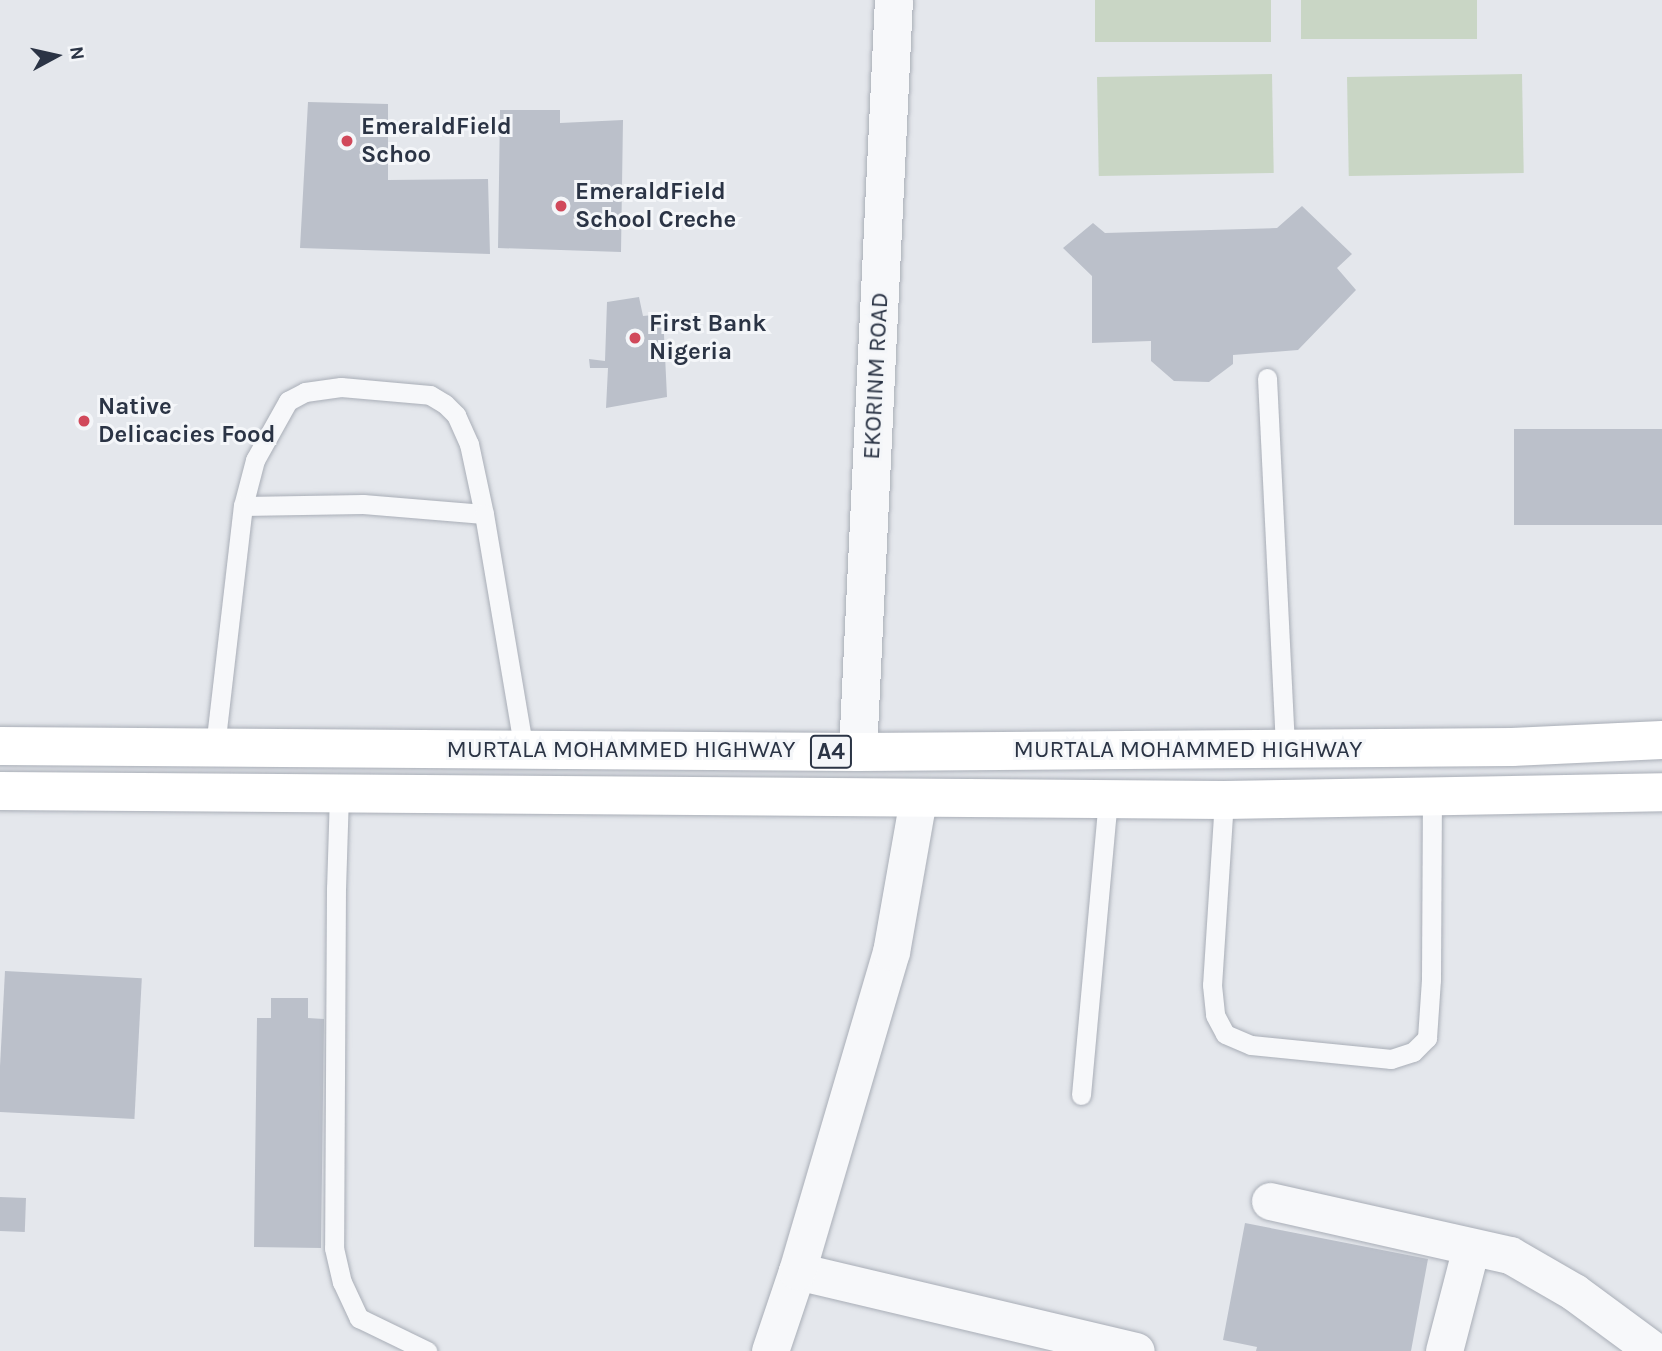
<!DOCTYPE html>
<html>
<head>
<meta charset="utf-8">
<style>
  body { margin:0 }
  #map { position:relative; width:1662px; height:1351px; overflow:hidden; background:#e4e7ec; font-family:Karla,sans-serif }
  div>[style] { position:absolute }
  .green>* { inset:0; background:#c9d6c5; transform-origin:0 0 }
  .building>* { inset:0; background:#bbc0ca; transform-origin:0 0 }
  .roads { filter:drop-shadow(0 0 2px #a9aeb7) drop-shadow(0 0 2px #a9aeb7) }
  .service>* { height:19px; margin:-9.5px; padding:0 9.5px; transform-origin:9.5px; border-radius:9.5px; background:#f7f8fa }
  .minor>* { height:37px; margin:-18.5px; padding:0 18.5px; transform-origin:18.5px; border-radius:18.5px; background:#f7f8fa }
  .tertiary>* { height:38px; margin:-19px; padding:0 19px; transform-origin:19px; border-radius:19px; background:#f7f8fa }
  .trunk>* { height:38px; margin:-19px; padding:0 19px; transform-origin:19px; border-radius:19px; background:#fff }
  .dots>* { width:19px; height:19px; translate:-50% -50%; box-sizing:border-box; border:4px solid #f4f6f9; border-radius:50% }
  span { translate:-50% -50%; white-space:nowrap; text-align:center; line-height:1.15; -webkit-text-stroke:6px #f4f6f9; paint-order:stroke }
  .shield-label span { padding:2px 5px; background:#f4f6f9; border:2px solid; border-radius:5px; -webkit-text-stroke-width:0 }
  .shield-label { font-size:23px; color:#2b3445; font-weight:700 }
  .poi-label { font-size:24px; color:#2b3445; font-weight:700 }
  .left { translate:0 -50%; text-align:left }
  .street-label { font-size:24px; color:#2b3445 }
  .north { position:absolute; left:21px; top:21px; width:70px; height:70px; -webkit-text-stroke:5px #f4f6f9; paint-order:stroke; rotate:82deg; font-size:19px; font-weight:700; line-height:28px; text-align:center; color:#2b3445 }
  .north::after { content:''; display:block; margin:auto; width:24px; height:32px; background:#2b3445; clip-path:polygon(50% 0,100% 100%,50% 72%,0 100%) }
</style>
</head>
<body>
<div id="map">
  <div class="green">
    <div style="left:1095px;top:0;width:176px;height:42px"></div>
    <div style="left:1301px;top:0;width:176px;height:39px"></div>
    <div style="left:1272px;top:74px;width:99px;height:175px;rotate:89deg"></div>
    <div style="left:1522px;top:74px;width:99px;height:175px;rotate:89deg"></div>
  </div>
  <div class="building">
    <div style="clip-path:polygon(308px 102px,388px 104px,388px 180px,488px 179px,490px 254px,300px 248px)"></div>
    <div style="clip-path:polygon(500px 110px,560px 110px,560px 123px,623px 120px,621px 252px,498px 248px)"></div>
    <div style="clip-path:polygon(1302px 206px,1352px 254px,1337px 268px,1356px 290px,1298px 350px,1233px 355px,1233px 364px,1209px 382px,1174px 381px,1151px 361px,1151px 341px,1092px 343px,1092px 276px,1063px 248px,1093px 223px,1105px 233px,1277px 228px)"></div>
    <div style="clip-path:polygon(639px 297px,643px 316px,663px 314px,667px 397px,606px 408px,608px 368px,590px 368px,589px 359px,605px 361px,607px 302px)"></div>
    <div style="left:1662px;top:429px;width:96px;height:148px;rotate:90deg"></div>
    <div style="left:5px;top:971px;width:137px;height:141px;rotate:3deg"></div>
    <div style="clip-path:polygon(271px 998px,308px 998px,308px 1018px,324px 1019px,321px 1248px,254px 1247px,257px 1018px,271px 1018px)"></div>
    <div style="left:0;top:1197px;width:26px;height:34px;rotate:2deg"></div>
    <div style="clip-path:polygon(1245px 1223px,1428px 1259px,1411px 1351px,1256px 1351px,1257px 1347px,1223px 1340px)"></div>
  </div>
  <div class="roads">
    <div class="service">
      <div style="left:1267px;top:378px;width:371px;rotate:87.2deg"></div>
      <div style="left:243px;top:506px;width:48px;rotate:-75.4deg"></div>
      <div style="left:255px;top:460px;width:68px;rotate:-60.8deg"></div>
      <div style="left:288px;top:401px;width:19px;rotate:-28deg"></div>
      <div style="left:305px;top:392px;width:36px;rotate:-8deg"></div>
      <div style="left:341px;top:387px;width:89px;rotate:5.1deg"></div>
      <div style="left:430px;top:395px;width:17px;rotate:31deg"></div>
      <div style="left:445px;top:404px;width:16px;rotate:45deg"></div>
      <div style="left:456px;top:415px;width:32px;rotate:66deg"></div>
      <div style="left:469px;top:444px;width:72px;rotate:77.9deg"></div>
      <div style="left:215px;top:747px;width:243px;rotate:-83.4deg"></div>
      <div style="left:243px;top:506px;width:120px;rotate:-1deg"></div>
      <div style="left:363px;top:504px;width:121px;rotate:4.7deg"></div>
      <div style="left:484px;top:514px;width:239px;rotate:80.4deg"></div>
      <div style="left:339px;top:794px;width:94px;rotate:91.8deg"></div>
      <div style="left:336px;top:888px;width:360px;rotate:90.3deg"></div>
      <div style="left:334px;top:1248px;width:35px;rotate:77deg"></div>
      <div style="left:342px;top:1282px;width:40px;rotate:65deg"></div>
      <div style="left:359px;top:1318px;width:76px;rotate:25.9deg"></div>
      <div style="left:1224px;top:800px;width:185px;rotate:93.7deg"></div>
      <div style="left:1212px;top:985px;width:30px;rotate:84deg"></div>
      <div style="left:1215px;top:1015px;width:21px;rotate:62deg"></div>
      <div style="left:1225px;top:1034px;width:28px;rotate:23deg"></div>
      <div style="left:1251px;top:1045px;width:141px;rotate:5.7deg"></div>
      <div style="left:1391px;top:1059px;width:23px;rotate:-18deg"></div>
      <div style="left:1413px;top:1052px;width:20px;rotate:-45deg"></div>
      <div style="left:1427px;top:1038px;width:58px;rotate:-86.1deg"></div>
      <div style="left:1431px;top:980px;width:185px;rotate:-89.7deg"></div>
      <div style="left:1081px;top:1095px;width:296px;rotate:-84.8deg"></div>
    </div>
    <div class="minor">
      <div style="left:1270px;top:1201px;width:246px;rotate:12.7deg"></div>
      <div style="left:1510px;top:1255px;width:74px;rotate:30deg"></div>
      <div style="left:1574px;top:1292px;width:99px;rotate:36.4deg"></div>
      <div style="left:797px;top:1271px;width:348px;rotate:13.3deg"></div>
      <div style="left:770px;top:1351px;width:84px;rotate:-71.4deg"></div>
      <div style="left:797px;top:1271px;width:333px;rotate:-73.6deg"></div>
      <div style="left:891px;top:952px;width:155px;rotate:-80deg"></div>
      <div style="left:1444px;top:1351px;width:107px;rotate:-75.4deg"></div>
    </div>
    <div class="tertiary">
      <div style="left:858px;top:752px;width:753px;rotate:-87.26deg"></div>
    </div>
    <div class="trunk">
      <div style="left:0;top:746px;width:858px;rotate:0.4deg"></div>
      <div style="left:858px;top:752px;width:654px;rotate:-0.44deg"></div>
      <div style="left:1512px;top:747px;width:150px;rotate:-2.7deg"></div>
      <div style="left:0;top:791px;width:1224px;rotate:0.42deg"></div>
      <div style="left:1224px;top:800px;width:438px;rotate:-1deg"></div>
    </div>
  </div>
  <div class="dots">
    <div style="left:347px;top:141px;background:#d1495b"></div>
    <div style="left:561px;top:206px;background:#d1495b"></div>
    <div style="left:635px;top:338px;background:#d1495b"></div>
    <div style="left:84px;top:421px;background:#d1495b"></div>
  </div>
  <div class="shield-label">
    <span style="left:831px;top:752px">A4</span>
  </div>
  <div class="poi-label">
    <span class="left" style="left:361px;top:141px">EmeraldField<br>Schoo</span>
    <span class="left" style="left:575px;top:206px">EmeraldField<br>School Creche</span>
    <span class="left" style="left:649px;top:338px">First Bank<br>Nigeria</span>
    <span class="left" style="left:98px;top:421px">Native<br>Delicacies Food</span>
  </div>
  <div class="street-label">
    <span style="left:876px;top:376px;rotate:-87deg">EKORINM ROAD</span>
    <span style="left:621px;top:750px">MURTALA MOHAMMED HIGHWAY</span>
    <span style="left:1188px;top:750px">MURTALA MOHAMMED HIGHWAY</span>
  </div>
  <div class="north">N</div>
</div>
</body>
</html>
